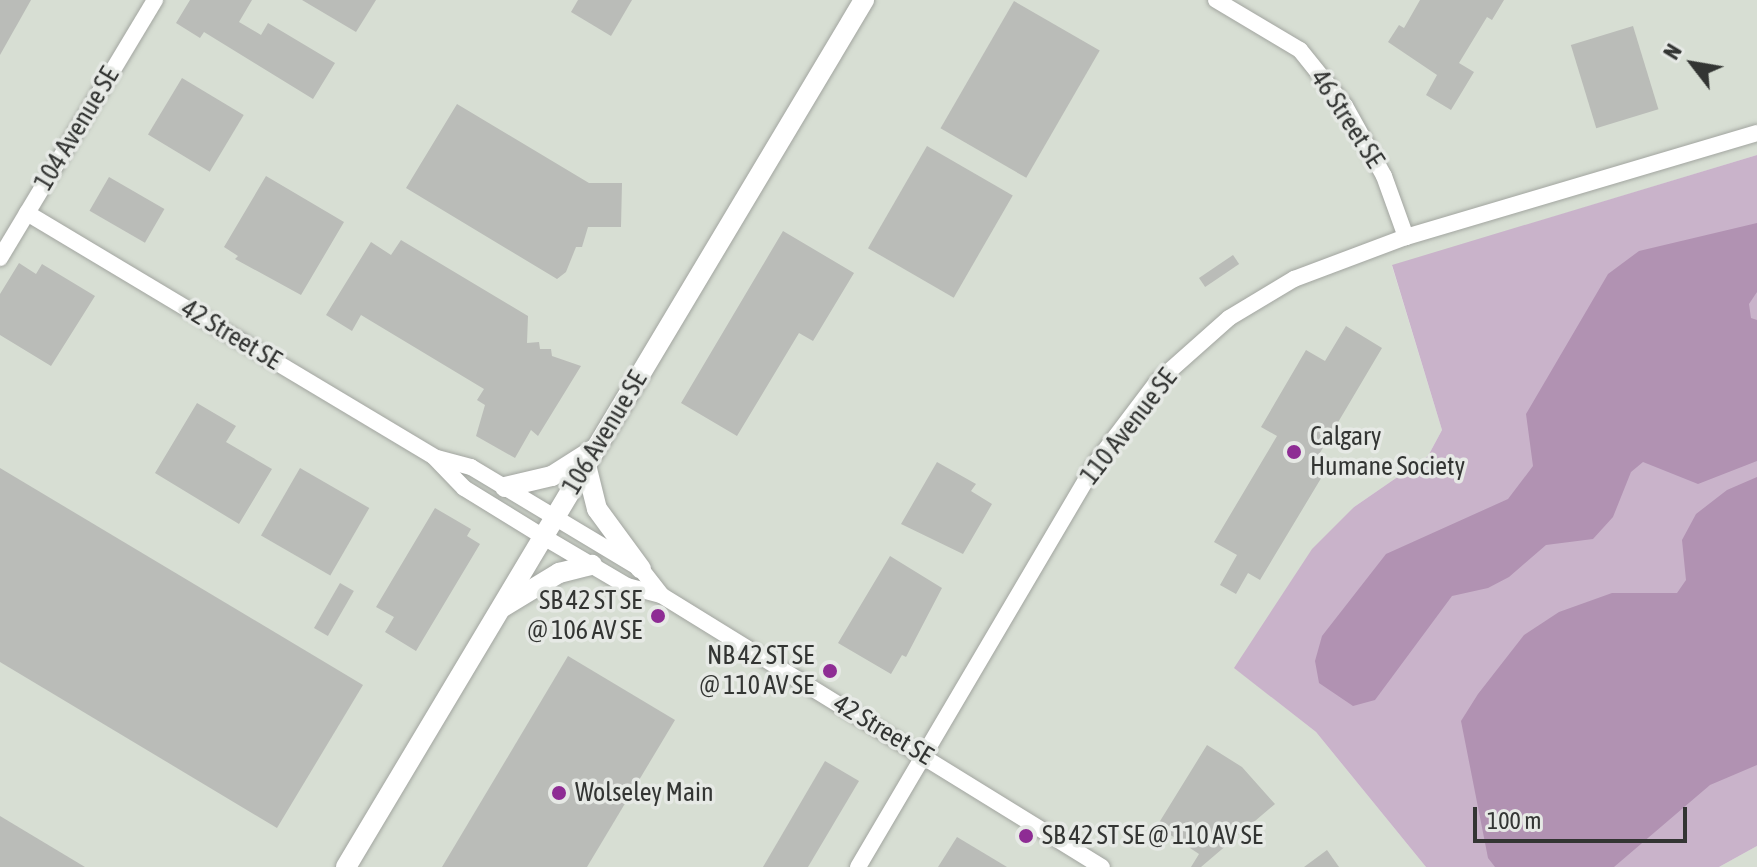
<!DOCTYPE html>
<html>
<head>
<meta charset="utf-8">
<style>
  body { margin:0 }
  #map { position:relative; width:1757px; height:867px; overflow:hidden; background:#e6e9e5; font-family:"Asap Condensed",sans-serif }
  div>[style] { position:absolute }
  .built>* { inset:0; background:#d7ded3 }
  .green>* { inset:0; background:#c9b3ca }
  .water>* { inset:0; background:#b192b2 }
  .building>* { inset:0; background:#babcb8; transform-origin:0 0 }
  .roads { filter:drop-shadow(0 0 2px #a2a5a0) drop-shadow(0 0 2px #a2a5a0) }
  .minor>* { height:16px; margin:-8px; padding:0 8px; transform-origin:8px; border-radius:8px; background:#fff }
  .tertiary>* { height:20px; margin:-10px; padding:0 10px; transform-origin:10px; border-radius:10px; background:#fff }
  .dots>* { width:22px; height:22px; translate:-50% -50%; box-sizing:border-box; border:4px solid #e6e9e5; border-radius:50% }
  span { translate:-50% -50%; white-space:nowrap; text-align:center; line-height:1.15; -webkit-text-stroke:7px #e6e9e5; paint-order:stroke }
  .street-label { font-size:26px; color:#333533 }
  .poi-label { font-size:26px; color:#333533 }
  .left { translate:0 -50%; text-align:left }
  .right { translate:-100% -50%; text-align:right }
  .north { position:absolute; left:1653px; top:24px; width:80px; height:80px; -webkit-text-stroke:6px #e6e9e5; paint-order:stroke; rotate:301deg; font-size:22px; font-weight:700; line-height:32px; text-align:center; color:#333533 }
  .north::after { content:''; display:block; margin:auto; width:28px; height:36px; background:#333533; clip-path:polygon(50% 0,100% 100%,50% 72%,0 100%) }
  .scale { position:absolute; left:1473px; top:807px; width:214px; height:36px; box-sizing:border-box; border:4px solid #333533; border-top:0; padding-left:10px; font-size:24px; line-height:28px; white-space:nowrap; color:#333533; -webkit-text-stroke:6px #e6e9e5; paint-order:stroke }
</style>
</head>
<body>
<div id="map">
  <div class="built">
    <div style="clip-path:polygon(0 0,1757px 0,1757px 155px,1392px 266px,1442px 430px,1428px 456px,1354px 507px,1235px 668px,1316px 732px,1426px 867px,0 867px)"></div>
    <div style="clip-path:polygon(1757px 846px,1757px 867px,1719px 867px)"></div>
  </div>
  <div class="green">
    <div style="clip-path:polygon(1757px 155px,1757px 846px,1719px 867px,1426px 867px,1316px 732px,1234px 668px,1312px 549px,1354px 507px,1428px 456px,1442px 430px,1392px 265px)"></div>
  </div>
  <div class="water">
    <div style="clip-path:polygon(1757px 223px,1757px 292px,1749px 304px,1751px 318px,1757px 320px,1757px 461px,1698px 484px,1643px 462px,1631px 472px,1613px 517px,1593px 539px,1546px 545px,1509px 577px,1488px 588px,1452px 596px,1375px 700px,1353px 706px,1319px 683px,1315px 661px,1322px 636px,1386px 554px,1508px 499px,1533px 466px,1526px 414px,1608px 274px,1639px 251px)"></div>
    <div style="clip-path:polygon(1757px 477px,1757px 765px,1710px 785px,1614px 867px,1495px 867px,1488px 858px,1461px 721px,1478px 694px,1524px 635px,1559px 612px,1612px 593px,1677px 593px,1686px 580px,1682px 540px,1696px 514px,1727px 490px)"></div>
  </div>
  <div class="building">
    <div style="clip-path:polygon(0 0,31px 0,0 55px)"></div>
    <div style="clip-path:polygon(190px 0,252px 0,239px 22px,261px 35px,268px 23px,335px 63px,313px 99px,204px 32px,200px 38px,176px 23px)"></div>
    <div style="clip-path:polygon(302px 0,376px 0,356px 32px)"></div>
    <div style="clip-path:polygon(578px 0,632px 0,611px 36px,571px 12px)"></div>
    <div style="clip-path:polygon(1420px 0,1504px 0,1492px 20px,1487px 17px,1459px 63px,1474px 72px,1451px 110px,1426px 95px,1437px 75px,1388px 42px,1399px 25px,1404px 28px)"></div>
    <div style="left:1014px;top:1px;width:99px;height:147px;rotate:30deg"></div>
    <div style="left:1633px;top:26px;width:87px;height:65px;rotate:73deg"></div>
    <div style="left:182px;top:78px;width:72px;height:66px;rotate:31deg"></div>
    <div style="clip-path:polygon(457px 104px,589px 183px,622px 183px,621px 227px,588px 227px,582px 247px,576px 247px,566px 272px,557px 279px,406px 188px)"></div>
    <div style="left:927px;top:146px;width:99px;height:118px;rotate:30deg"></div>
    <div style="clip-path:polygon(266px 176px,344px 222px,301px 295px,235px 259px,238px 256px,224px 247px)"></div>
    <div style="left:109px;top:177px;width:64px;height:39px;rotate:30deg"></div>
    <div style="clip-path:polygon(783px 231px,854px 273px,813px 341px,799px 333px,737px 436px,681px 403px)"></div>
    <div style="clip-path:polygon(401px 240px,528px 316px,527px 343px,539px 342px,540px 349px,551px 349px,552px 356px,581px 366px,538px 436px,531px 430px,515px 458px,476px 436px,485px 405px,477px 400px,484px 389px,361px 315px,352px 331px,326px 315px,371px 242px,391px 255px)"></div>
    <div style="left:1233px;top:255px;width:11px;height:41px;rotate:56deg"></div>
    <div style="clip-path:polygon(19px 263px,36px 274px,42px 264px,95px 296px,51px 366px,0 335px,0 294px)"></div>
    <div style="clip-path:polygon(1346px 326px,1382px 348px,1311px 468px,1323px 475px,1260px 580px,1248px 573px,1236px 594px,1220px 585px,1237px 555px,1214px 542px,1277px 436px,1261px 427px,1306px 350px,1325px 361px)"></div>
    <div style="clip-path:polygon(197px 403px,236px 426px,226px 442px,272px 469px,239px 524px,155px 473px)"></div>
    <div style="clip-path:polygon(937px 462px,976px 484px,971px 491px,992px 504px,963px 554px,901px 524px)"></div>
    <div style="clip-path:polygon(0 468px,363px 685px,277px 828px,0 662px)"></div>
    <div style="left:300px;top:468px;width:80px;height:78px;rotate:30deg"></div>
    <div style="clip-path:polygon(435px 508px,471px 529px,467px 536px,480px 544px,416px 651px,385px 632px,394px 617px,376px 607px)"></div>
    <div style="clip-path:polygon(890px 556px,942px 588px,906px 657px,902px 655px,891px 674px,838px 643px)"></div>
    <div style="left:340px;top:583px;width:16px;height:52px;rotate:30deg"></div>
    <div style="clip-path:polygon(568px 656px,675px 720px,587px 867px,442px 867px)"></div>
    <div style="clip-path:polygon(1207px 745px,1242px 767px,1275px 804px,1201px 867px,1191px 867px,1199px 854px,1157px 826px)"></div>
    <div style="clip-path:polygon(825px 761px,859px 781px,808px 867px,763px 867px)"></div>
    <div style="clip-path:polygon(0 816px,85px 867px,0 867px)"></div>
    <div style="clip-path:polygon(957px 837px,1007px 867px,938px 867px)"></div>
    <div style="clip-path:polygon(1327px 850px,1339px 867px,1304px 867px)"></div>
  </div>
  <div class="roads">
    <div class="minor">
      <div style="left:1216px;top:0;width:98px;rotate:30.8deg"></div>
      <div style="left:1300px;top:50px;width:72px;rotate:51.2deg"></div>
      <div style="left:1345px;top:106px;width:80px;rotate:60.9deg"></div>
      <div style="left:1384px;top:176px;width:65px;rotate:70.2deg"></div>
      <div style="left:27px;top:213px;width:475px;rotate:30.9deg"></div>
      <div style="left:434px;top:457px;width:43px;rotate:45.9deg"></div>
      <div style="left:464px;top:488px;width:92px;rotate:31.6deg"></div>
      <div style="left:542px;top:536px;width:99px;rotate:30.5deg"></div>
      <div style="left:627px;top:586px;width:35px;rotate:15deg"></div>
      <div style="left:661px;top:595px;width:518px;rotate:31.67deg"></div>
      <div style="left:0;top:258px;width:301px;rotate:-59deg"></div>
      <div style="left:437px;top:458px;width:35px;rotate:15deg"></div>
      <div style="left:471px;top:467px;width:198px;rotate:31deg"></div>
      <div style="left:641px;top:569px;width:33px;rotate:52deg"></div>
      <div style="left:858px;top:867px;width:471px;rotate:-59.5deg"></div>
      <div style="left:1097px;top:461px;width:99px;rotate:-52.8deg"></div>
      <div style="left:1157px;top:382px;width:96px;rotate:-41.6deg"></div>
      <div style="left:1229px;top:318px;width:76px;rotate:-31deg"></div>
      <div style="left:1294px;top:279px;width:120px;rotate:-20.6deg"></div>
      <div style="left:1406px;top:237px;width:366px;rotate:-16.5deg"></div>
    </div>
    <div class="tertiary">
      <div style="left:586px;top:465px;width:45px;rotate:76deg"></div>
      <div style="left:597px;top:509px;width:74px;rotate:53.7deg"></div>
      <div style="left:505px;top:487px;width:48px;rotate:-13.2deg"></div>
      <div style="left:552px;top:476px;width:49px;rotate:-32.4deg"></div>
      <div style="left:503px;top:607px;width:66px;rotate:-31.3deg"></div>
      <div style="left:559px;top:573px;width:34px;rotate:-14deg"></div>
      <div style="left:346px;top:867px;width:1010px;rotate:-59.14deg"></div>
    </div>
  </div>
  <div class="dots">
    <div style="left:1294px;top:452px;background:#8e2c94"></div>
    <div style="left:658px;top:616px;background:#8e2c94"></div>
    <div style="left:830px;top:671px;background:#8e2c94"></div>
    <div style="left:559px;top:793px;background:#8e2c94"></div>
    <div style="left:1026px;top:836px;background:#8e2c94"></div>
  </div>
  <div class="street-label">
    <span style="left:1347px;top:119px;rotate:57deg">46 Street SE</span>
    <span style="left:77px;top:129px;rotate:-59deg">104 Avenue SE</span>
    <span style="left:231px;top:335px;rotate:31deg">42 Street SE</span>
    <span style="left:1129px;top:427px;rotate:-52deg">110 Avenue SE</span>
    <span style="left:605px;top:433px;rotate:-59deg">106 Avenue SE</span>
    <span style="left:883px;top:730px;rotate:31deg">42 Street SE</span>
  </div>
  <div class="poi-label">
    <span class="left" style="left:1310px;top:452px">Calgary<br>Humane Society</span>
    <span class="right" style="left:642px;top:616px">SB 42 ST SE<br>@ 106 AV SE</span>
    <span class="right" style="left:814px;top:671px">NB 42 ST SE<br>@ 110 AV SE</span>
    <span class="left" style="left:575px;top:793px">Wolseley Main</span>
    <span class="left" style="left:1042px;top:836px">SB 42 ST SE @ 110 AV SE</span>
  </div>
  <div class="north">N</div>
  <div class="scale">100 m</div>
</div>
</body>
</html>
